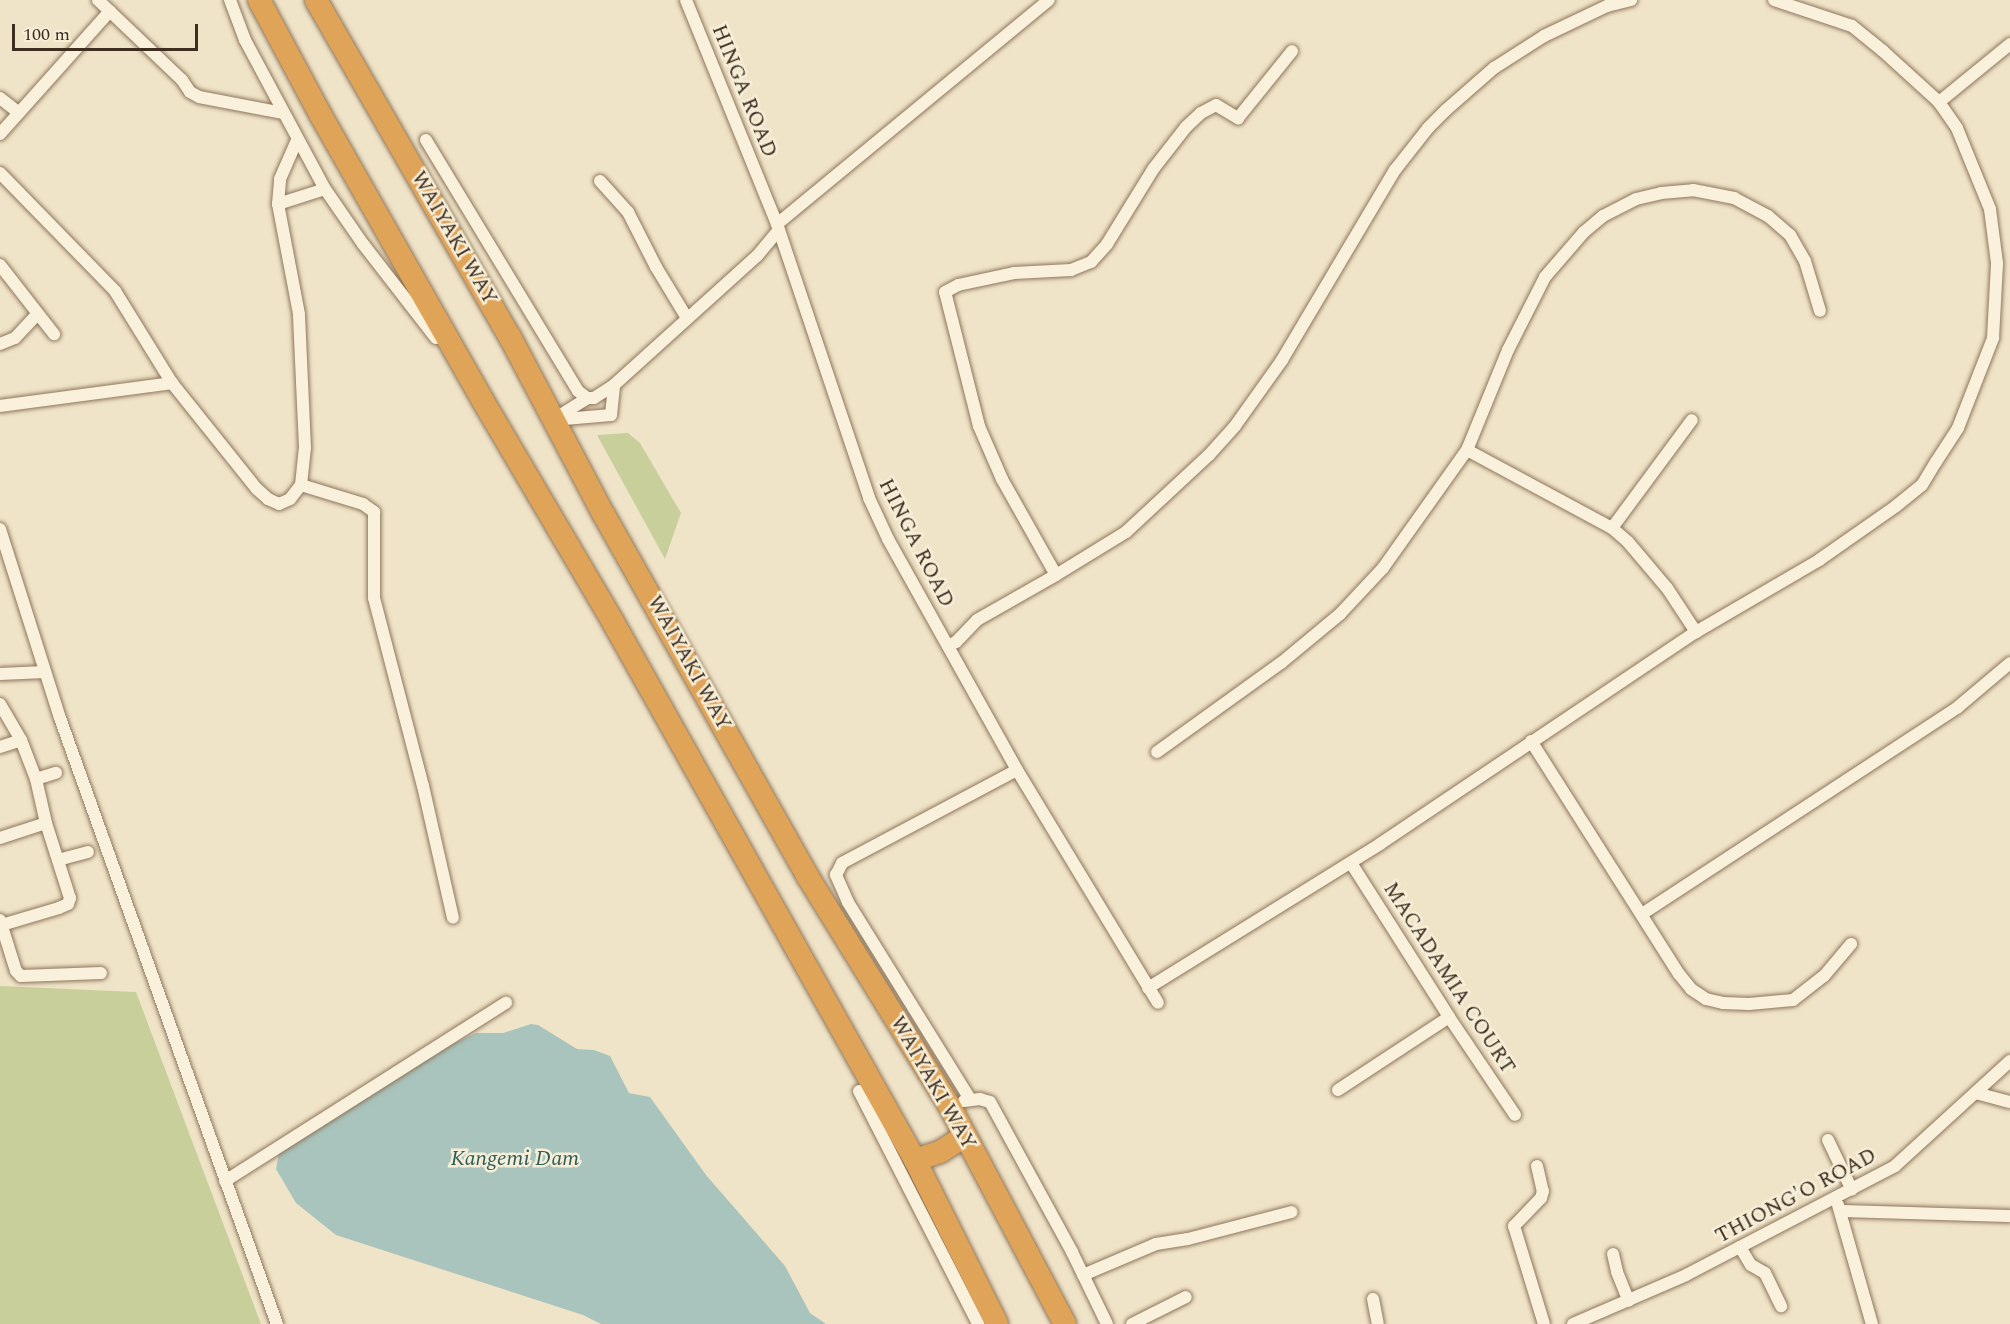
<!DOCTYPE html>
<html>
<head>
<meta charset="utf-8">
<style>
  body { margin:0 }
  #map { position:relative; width:2010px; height:1324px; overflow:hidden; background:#f0e4c8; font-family:Spectral,serif }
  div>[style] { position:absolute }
  .green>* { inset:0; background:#c9cf9b }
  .water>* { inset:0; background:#a9c4bc }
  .roads { filter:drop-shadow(0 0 2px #8d765c) drop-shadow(0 0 2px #8d765c) }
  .street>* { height:12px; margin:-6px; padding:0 6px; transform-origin:6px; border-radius:6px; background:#faf1dc }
  .highway>* { height:22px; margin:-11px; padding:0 11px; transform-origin:11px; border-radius:11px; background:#e0a458 }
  span { translate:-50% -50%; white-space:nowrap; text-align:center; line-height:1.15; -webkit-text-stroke:5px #f7eed8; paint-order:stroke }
  .street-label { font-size:21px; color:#3d2e20 }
  .water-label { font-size:22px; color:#2f5d5a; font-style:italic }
  .scale { position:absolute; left:12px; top:24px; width:186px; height:27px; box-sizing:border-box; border:3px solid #3d2e20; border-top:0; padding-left:8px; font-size:18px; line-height:21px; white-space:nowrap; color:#3d2e20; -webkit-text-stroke:4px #f7eed8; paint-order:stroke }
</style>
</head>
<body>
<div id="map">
  <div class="green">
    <div style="clip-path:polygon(628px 433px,640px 443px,681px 513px,665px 559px,597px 435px)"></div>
    <div style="clip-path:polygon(0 986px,136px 992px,261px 1324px,0 1324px)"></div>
  </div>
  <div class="water">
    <div style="clip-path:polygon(531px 1024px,538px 1025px,577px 1049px,594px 1050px,610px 1056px,629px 1093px,650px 1097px,706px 1175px,785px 1266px,810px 1313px,826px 1324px,601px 1324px,583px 1315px,336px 1235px,296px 1203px,276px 1169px,279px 1153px,419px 1060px,476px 1033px,503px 1033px)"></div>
  </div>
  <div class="roads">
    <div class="street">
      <div style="left:98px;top:0;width:116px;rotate:43.6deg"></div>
      <div style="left:182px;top:80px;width:14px;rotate:56deg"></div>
      <div style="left:190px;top:92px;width:10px;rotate:29deg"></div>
      <div style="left:199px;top:97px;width:86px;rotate:10.8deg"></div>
      <div style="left:230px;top:0;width:43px;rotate:69.4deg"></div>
      <div style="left:245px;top:40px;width:169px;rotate:61.8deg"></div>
      <div style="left:325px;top:189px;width:67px;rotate:55.4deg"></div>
      <div style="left:363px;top:244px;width:119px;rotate:52.2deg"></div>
      <div style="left:686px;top:0;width:242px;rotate:67.9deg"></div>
      <div style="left:777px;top:224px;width:289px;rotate:71.4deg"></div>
      <div style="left:869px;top:498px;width:45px;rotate:65.1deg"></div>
      <div style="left:888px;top:539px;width:265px;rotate:60.8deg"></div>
      <div style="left:1017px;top:770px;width:272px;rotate:58.8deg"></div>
      <div style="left:0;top:98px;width:23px;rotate:38deg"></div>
      <div style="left:1939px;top:102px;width:92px;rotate:-39.2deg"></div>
      <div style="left:0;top:134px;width:165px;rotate:-48.2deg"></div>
      <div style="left:426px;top:140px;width:293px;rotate:58.8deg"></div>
      <div style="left:578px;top:391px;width:11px;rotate:38deg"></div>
      <div style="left:587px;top:398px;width:7px"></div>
      <div style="left:594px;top:398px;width:24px;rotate:-33deg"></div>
      <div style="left:614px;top:385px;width:193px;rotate:-42.1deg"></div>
      <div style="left:757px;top:256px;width:34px;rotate:-50deg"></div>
      <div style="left:0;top:173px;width:165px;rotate:45.7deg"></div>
      <div style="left:115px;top:291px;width:108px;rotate:58.2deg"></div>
      <div style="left:172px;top:383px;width:136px;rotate:51.3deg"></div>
      <div style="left:257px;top:489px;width:15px;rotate:42deg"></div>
      <div style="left:268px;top:499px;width:12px;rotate:24deg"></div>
      <div style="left:279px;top:504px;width:12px;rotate:-24deg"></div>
      <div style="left:290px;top:499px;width:18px;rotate:-52deg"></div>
      <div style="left:301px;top:485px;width:37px;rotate:-84deg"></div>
      <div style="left:305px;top:448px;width:134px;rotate:-92.6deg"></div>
      <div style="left:299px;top:314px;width:112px;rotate:-100.8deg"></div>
      <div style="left:278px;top:204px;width:25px;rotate:-85deg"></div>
      <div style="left:280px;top:179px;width:43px;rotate:-66.4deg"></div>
      <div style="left:600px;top:181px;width:42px;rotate:47.9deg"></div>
      <div style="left:628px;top:212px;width:62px;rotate:63deg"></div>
      <div style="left:656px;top:267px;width:60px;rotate:58.7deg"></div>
      <div style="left:278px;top:204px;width:49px;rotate:-17.7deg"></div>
      <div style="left:777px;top:224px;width:352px;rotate:-39.5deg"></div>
      <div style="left:0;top:265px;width:88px;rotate:52deg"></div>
      <div style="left:0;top:344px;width:16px;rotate:-22deg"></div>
      <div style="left:15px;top:338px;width:33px;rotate:-47deg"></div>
      <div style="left:0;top:406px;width:174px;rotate:-7.6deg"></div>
      <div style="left:554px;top:419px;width:39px;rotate:-32deg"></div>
      <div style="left:553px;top:420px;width:58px;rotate:-4.9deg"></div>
      <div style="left:611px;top:415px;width:30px;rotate:-84deg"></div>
      <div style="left:1467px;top:450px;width:165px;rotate:28.3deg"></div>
      <div style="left:1612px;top:528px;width:21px;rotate:41deg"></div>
      <div style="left:1628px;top:542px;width:60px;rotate:49.7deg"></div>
      <div style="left:1667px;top:588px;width:53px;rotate:56.6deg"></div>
      <div style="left:301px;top:485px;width:65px;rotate:17deg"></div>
      <div style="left:363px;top:504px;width:14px;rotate:36deg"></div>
      <div style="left:374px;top:512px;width:86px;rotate:90deg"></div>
      <div style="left:374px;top:598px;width:194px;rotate:75.4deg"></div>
      <div style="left:423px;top:786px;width:135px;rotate:77.2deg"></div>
      <div style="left:1612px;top:528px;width:134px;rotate:-53.5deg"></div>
      <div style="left:0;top:529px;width:198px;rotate:72.4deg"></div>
      <div style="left:60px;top:718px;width:644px;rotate:70.3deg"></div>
      <div style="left:1056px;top:575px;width:110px;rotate:-119.4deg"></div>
      <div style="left:1002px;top:479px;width:58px;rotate:-113.5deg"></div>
      <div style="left:979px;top:426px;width:138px;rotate:-104.2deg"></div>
      <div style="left:945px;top:292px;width:15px;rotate:-28deg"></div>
      <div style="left:958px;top:285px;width:57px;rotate:-12.1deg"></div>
      <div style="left:1014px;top:273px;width:57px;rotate:-3deg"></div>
      <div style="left:1071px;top:270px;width:22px;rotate:-22deg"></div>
      <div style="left:1091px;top:262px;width:24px;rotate:-48deg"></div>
      <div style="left:1107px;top:244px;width:89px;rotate:-58.3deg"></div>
      <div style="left:1154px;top:168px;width:52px;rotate:-52deg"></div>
      <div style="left:1186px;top:127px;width:21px;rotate:-43deg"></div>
      <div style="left:1201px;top:113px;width:17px;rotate:-28deg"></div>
      <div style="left:1216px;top:105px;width:26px;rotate:31deg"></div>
      <div style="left:1238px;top:118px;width:86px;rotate:-51.1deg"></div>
      <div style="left:948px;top:646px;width:9px;rotate:-27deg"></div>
      <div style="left:956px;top:642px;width:30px;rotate:-46deg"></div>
      <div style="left:977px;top:620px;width:91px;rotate:-29.7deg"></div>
      <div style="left:1056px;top:575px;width:82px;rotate:-31.6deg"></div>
      <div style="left:1126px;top:532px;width:113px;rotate:-42.9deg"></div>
      <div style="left:1209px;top:455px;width:39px;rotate:-48deg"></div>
      <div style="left:1235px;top:426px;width:81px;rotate:-54.5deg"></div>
      <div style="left:1282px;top:360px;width:221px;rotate:-59.3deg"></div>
      <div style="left:1395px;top:170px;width:53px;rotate:-51.8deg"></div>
      <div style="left:1428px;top:128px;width:25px;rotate:-45deg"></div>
      <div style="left:1446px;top:110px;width:64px;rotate:-41.2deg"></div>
      <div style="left:1494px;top:68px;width:59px;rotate:-32.6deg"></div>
      <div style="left:1544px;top:36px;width:70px;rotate:-25.5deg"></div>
      <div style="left:1607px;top:6px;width:25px;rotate:-14deg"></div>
      <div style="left:0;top:674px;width:45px;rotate:-2.5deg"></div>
      <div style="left:0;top:704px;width:42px;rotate:59.7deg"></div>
      <div style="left:21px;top:740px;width:42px;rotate:69deg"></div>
      <div style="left:36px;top:779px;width:45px;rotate:77.2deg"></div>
      <div style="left:46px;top:823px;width:79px;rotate:72.3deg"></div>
      <div style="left:70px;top:898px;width:6px;rotate:108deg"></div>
      <div style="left:68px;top:904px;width:10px;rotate:156deg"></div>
      <div style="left:59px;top:908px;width:59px;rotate:163.4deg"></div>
      <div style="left:1531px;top:741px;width:276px;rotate:57.6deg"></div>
      <div style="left:1679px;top:974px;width:19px;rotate:51deg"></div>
      <div style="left:1691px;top:989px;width:18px;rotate:34deg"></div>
      <div style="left:1706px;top:999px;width:17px;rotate:13deg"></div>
      <div style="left:1723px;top:1003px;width:26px;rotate:2deg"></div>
      <div style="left:1749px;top:1004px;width:44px;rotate:-5.2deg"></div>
      <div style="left:1793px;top:1000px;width:39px;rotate:-38deg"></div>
      <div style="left:1824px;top:976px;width:42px;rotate:-49.8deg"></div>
      <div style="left:0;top:747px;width:22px;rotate:-18deg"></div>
      <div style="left:1157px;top:752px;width:153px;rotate:-35.7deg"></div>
      <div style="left:1281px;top:663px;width:77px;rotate:-39.7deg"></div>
      <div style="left:1340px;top:614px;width:63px;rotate:-46.9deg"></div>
      <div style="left:1383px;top:568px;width:145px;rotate:-54.6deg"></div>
      <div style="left:1467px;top:450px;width:108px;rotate:-67.7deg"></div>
      <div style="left:1508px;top:350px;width:82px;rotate:-63.1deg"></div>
      <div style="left:1545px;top:277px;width:60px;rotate:-49.1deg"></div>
      <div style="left:1584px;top:232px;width:25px;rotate:-40deg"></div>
      <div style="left:1603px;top:216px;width:37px;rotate:-27deg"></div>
      <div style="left:1636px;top:199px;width:26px;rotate:-13deg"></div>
      <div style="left:1661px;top:193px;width:32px;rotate:-5deg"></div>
      <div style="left:1693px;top:190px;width:42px;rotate:11deg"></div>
      <div style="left:1734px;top:198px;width:38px;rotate:28deg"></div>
      <div style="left:1768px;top:216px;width:29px;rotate:41deg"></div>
      <div style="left:1790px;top:235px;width:30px;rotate:60deg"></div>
      <div style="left:1805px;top:261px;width:52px;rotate:73.3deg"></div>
      <div style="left:36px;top:779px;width:21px;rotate:-17deg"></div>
      <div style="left:0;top:838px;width:48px;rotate:-18.1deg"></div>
      <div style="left:58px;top:860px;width:31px;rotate:-15deg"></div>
      <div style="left:1351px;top:863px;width:183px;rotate:57.5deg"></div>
      <div style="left:1449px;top:1017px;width:118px;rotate:56deg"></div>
      <div style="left:1642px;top:914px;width:378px;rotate:-33.2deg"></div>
      <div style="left:1958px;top:707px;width:68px;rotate:-40.2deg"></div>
      <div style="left:0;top:920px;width:53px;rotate:72.6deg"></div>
      <div style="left:16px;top:971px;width:7px;rotate:45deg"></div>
      <div style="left:21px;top:976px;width:80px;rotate:-2.1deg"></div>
      <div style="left:1148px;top:988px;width:273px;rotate:-31.8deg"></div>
      <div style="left:1380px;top:844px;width:381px;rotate:-33.9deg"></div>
      <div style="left:1696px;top:632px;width:143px;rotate:-30.3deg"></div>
      <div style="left:1819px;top:560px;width:94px;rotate:-35deg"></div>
      <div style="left:1896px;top:506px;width:33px;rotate:-39deg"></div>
      <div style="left:1922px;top:485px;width:27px;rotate:-59deg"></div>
      <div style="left:1936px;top:462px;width:40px;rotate:-57.1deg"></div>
      <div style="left:1958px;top:428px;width:97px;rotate:-68.7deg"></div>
      <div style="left:1993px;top:338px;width:75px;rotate:-86.9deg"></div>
      <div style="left:1997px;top:263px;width:54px;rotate:-97.4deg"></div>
      <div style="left:1990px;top:209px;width:87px;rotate:-112.2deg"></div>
      <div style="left:1957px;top:128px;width:32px;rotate:-125deg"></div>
      <div style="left:1939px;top:102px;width:76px;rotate:-137.7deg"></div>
      <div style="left:1883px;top:51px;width:40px;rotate:-141deg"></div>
      <div style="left:1852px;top:26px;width:82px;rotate:-161.6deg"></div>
      <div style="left:1338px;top:1090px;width:133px;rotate:-33.3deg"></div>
      <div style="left:859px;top:1091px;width:262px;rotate:62.9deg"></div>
      <div style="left:1976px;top:1093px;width:35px;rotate:15deg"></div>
      <div style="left:970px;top:1099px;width:232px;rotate:-121.8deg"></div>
      <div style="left:848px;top:902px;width:30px;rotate:-114deg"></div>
      <div style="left:836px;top:875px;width:13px;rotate:-63deg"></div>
      <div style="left:842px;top:863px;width:198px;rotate:-28deg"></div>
      <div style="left:964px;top:1101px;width:16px;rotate:-7deg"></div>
      <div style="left:980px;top:1099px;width:10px;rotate:17deg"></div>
      <div style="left:990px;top:1102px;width:171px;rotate:61.3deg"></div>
      <div style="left:1072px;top:1252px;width:80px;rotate:64.1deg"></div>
      <div style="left:1828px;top:1140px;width:55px;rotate:64.4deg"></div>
      <div style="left:1537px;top:1166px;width:26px;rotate:77deg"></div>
      <div style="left:1543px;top:1191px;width:7px;rotate:106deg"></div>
      <div style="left:1541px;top:1198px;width:39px;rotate:134deg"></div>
      <div style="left:1514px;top:1226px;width:102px;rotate:73deg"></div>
      <div style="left:225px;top:1181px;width:333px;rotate:-32.4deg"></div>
      <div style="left:1838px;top:1205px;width:124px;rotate:74.1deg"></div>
      <div style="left:1841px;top:1211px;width:169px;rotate:1.7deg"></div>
      <div style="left:1740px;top:1247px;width:21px;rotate:59deg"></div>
      <div style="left:1751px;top:1265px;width:16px;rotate:30deg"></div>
      <div style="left:1765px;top:1273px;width:37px;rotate:64deg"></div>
      <div style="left:1613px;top:1254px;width:18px;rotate:77deg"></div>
      <div style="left:1617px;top:1272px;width:31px;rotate:68deg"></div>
      <div style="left:1083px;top:1275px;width:79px;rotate:-23deg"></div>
      <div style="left:1156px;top:1244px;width:32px;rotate:-9deg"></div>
      <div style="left:1188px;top:1239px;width:107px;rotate:-14.6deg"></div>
      <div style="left:1373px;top:1299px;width:25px;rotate:79deg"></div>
      <div style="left:1132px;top:1324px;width:60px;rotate:-26.6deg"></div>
      <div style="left:1573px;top:1324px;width:123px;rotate:-23.4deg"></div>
      <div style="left:1686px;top:1275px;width:236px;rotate:-27.5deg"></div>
      <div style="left:1895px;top:1166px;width:156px;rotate:-42.4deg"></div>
    </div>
    <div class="highway">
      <div style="left:259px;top:0;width:129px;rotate:61.8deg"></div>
      <div style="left:320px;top:114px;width:330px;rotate:60.4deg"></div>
      <div style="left:483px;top:401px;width:256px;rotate:59.5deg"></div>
      <div style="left:613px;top:622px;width:617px;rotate:60.69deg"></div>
      <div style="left:915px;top:1160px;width:183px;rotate:63.4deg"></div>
      <div style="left:316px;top:0;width:389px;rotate:60.1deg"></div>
      <div style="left:510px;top:337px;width:201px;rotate:62.2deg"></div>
      <div style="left:604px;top:515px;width:416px;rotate:60.6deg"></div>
      <div style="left:808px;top:877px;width:268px;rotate:58.3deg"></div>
      <div style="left:949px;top:1105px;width:248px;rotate:62.1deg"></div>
      <div style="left:915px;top:1160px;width:26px;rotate:-18deg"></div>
      <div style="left:940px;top:1152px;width:30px;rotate:-33deg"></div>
    </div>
  </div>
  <div class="street-label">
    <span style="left:744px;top:91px;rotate:68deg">HINGA ROAD</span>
    <span style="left:454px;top:238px;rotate:60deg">WAIYAKI WAY</span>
    <span style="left:916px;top:543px;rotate:63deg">HINGA ROAD</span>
    <span style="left:689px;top:663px;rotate:61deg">WAIYAKI WAY</span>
    <span style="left:1449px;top:978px;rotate:57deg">MACADAMIA COURT</span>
    <span style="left:933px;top:1083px;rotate:60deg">WAIYAKI WAY</span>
    <span style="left:1796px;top:1196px;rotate:-28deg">THIONG'O ROAD</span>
  </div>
  <div class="water-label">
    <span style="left:515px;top:1159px">Kangemi Dam</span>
  </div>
  <div class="scale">100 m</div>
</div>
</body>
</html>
